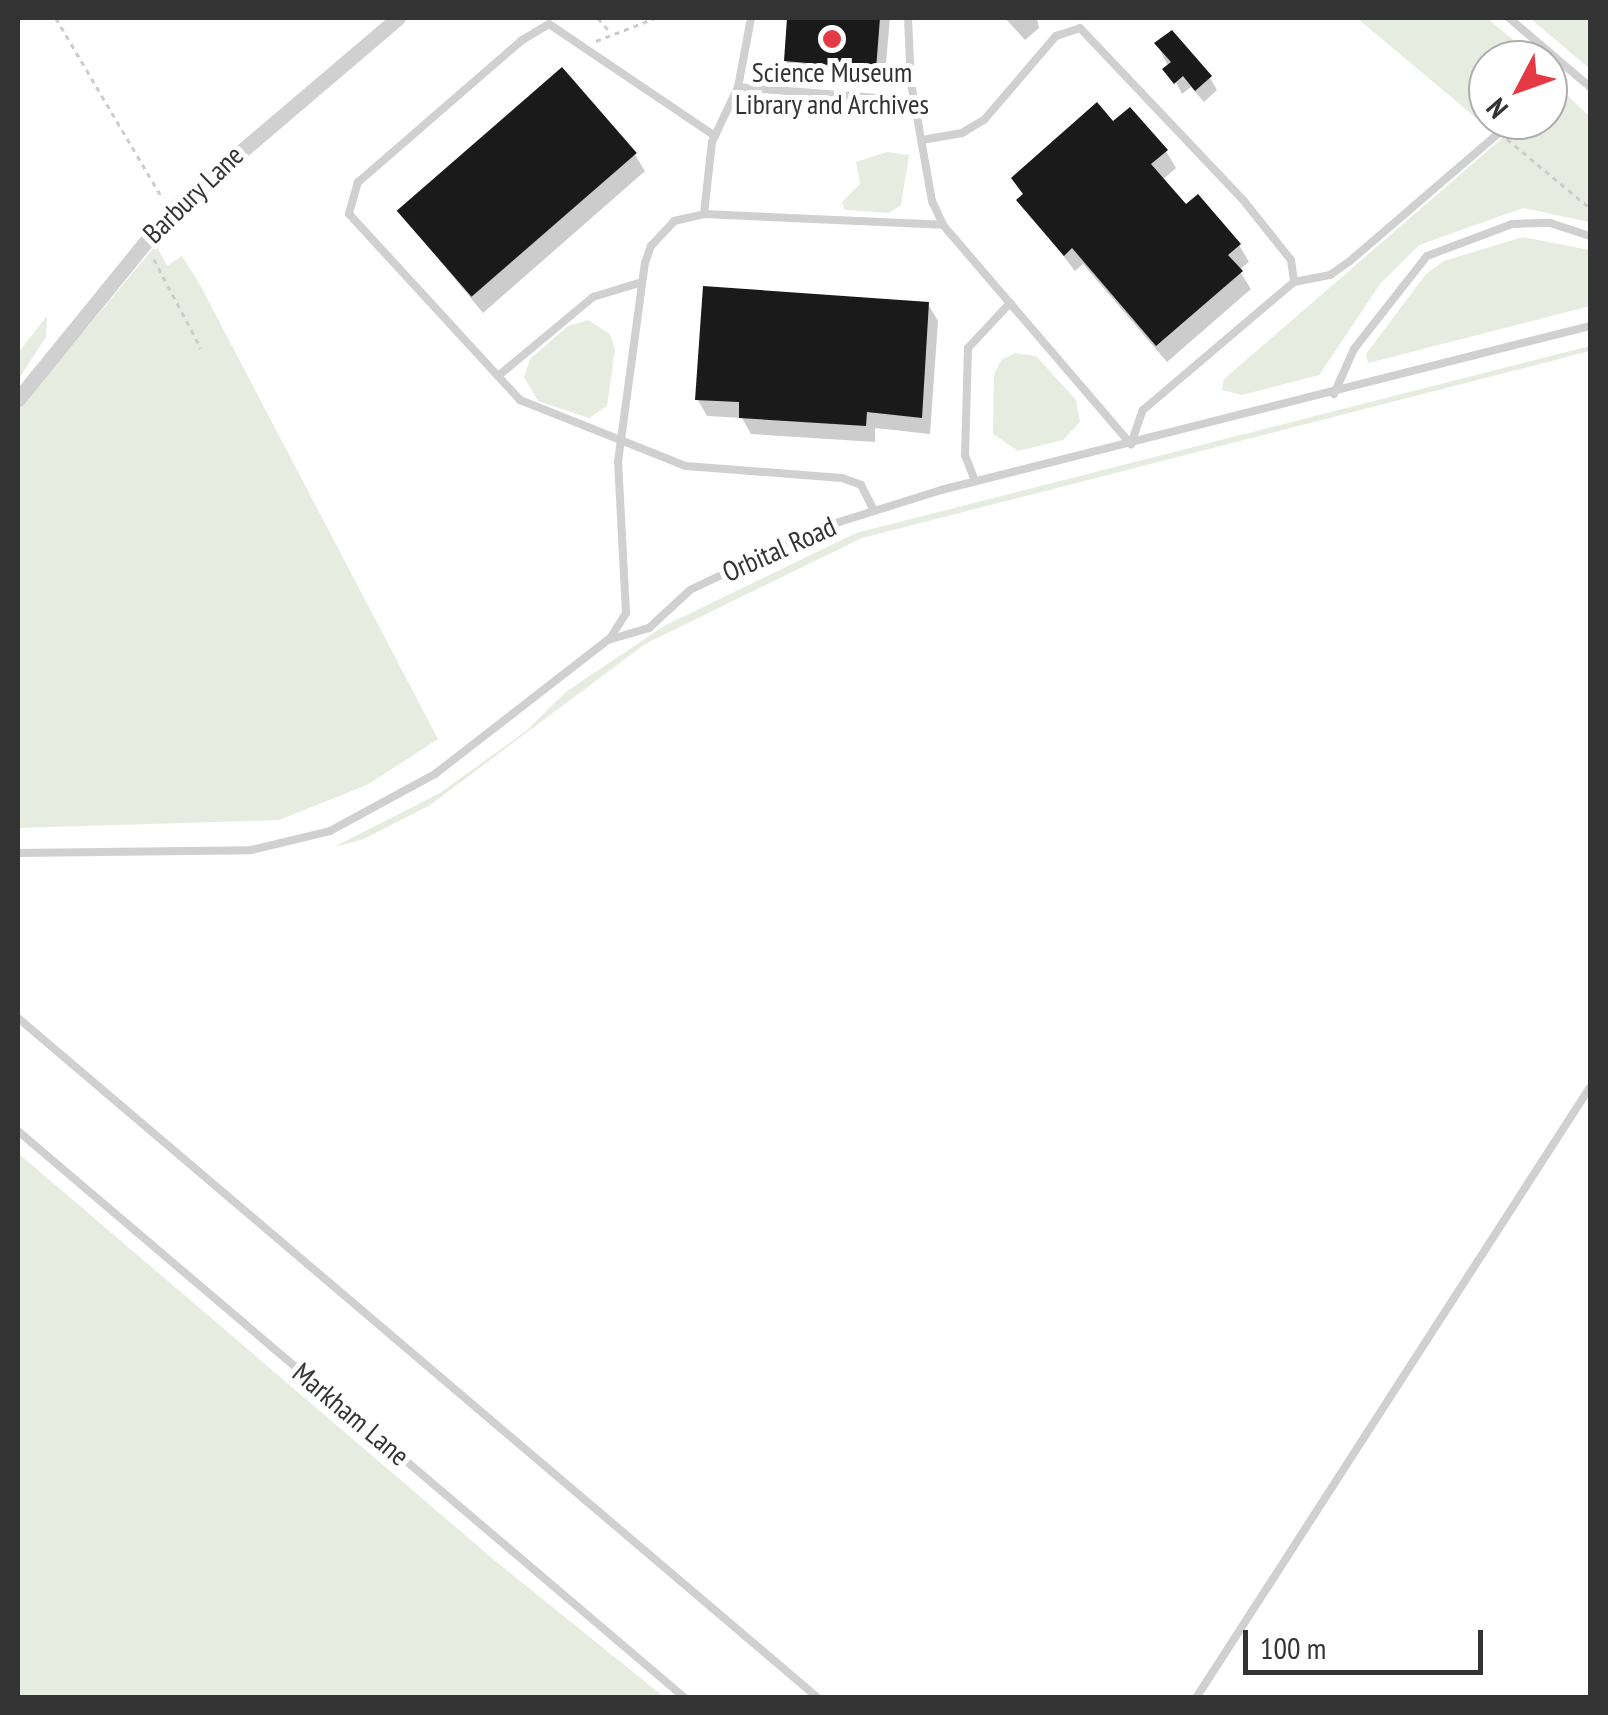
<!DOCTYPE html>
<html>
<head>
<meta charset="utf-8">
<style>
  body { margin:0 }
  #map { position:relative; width:1608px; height:1715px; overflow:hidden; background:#fff; font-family:"PT Sans Narrow",sans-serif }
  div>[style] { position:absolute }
  .green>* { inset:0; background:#e6ecdf }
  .shadow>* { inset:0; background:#0003 }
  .building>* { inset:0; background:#1a1a1a; transform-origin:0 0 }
  .path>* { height:2.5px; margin-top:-1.25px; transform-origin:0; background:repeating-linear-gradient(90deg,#cdcdcd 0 5px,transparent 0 10px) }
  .lane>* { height:8px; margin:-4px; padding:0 4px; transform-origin:4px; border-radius:4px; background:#d0d0d0 }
  .street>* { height:15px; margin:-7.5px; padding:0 7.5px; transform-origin:7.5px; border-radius:7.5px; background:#d0d0d0 }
  .dots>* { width:28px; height:28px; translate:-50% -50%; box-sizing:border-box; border:5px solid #fff; border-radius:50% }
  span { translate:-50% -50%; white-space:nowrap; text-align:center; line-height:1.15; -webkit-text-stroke:10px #fff; paint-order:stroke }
  .poi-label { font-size:28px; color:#333 }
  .street-label { font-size:28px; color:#333 }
  .frame { position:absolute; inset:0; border:20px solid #333; pointer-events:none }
  .north { position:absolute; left:1468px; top:40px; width:100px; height:100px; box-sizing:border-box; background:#fff; border:2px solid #adadad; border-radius:50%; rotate:229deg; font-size:28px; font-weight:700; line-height:40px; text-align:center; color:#333 }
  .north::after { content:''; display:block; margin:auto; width:35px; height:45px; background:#e63946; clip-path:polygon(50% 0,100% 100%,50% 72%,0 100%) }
  .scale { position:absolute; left:1243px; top:1630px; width:240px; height:45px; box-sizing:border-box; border:5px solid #333; border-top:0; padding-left:12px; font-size:30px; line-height:35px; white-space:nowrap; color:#333; -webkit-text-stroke:8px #fff; paint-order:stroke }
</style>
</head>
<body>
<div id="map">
  <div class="green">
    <div style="clip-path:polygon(1357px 18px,1487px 18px,1529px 53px,1528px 60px,1488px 60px,1488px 120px,1502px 120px,1488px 128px)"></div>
    <div style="clip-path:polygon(1530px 18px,1590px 18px,1590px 69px)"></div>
    <div style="clip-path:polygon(1568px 96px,1590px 117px,1590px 222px,1523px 208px,1419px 245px,1380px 284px,1319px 375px,1242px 395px,1222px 390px,1224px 379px,1514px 128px,1523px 120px,1548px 120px,1548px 101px)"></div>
    <div style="clip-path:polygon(887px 152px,909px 155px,901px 205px,889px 213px,845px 210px,842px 202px,860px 184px,856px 162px)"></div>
    <div style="clip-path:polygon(1523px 237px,1590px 250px,1590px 306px,1368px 363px,1366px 354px,1426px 274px,1444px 261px)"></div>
    <div style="clip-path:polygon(156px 245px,167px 266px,182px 256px,199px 283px,438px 739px,367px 785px,279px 820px,18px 828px,18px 410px)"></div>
    <div style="clip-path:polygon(47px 316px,46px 337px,18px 380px,18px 353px)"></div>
    <div style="clip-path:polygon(588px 320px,610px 334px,615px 349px,607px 406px,589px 418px,538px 401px,524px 377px,530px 359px,568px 326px)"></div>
    <div style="clip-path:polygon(1590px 346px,1590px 351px,862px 538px,645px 644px,430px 805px,364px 839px,334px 847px,440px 793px,526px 731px,567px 691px,664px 626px,856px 533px)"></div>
    <div style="clip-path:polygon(1015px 353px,1036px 356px,1076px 400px,1080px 422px,1063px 440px,1018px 451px,993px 434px,994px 375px,1001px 360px)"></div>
    <div style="clip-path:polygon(18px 1153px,499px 1564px,664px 1697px,18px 1697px)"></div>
  </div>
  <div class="shadow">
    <div style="clip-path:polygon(790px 18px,890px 18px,884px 85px,796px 78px,786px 61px)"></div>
    <div style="clip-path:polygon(1005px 18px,1037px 18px,1039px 28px,1025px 40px)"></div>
    <div style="clip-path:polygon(1157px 44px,1210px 78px,1217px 90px,1204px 102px,1191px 87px,1182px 94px)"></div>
    <div style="clip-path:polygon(1113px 125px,1166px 151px,1176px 168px,1162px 180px,1186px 208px,1239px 245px,1249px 262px,1239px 270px,1251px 289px,1167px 362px,1083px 264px,1075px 271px,1020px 200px)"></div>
    <div style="clip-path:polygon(635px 155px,645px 171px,483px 313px,400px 212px)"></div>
    <div style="clip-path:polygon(928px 304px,938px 321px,930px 434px,875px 428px,875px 442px,751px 434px,742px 418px,707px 416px,698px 400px)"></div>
  </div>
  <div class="building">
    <div style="clip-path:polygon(787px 18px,880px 18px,876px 69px,784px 61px)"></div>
    <div style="clip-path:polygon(1172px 30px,1212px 76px,1195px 91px,1183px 76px,1174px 84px,1162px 69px,1171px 62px,1154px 43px)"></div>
    <div style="left:562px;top:67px;width:114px;height:219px;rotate:49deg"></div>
    <div style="clip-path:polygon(1097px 102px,1113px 121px,1130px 107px,1168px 150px,1151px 164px,1186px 204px,1198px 194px,1241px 244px,1228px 255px,1243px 271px,1156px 346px,1072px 248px,1064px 256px,1016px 200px,1023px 194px,1011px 178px)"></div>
    <div style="clip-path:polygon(703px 286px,929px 302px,922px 418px,867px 412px,866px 426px,739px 418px,739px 402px,695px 400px)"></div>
  </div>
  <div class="path">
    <div style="left:56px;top:18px;width:208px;rotate:59.4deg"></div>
    <div style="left:598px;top:18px;width:20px;rotate:49deg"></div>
    <div style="left:596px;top:41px;width:63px;rotate:-21.3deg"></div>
    <div style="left:1507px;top:139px;width:108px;rotate:39.7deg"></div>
    <div style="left:154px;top:259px;width:101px;rotate:62.2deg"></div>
  </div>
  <div class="lane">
    <div style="left:908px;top:18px;width:65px;rotate:87.4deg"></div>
    <div style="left:911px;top:83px;width:120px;rotate:79.9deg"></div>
    <div style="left:932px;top:201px;width:26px;rotate:65deg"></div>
    <div style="left:943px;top:225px;width:289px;rotate:49.4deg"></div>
    <div style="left:1509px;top:18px;width:106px;rotate:40.4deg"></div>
    <div style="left:738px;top:87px;width:179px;rotate:4.5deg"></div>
    <div style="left:1548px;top:91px;width:12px;rotate:-42deg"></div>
    <div style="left:715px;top:136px;width:200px;rotate:-146deg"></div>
    <div style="left:549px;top:24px;width:33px;rotate:149deg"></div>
    <div style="left:521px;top:41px;width:216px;rotate:139.1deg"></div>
    <div style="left:358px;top:182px;width:33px;rotate:106deg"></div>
    <div style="left:349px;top:214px;width:253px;rotate:47.4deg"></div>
    <div style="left:520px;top:400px;width:179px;rotate:21.7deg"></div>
    <div style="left:686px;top:466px;width:156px;rotate:4.4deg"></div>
    <div style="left:842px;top:478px;width:20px;rotate:20deg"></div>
    <div style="left:861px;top:485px;width:27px;rotate:63deg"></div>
    <div style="left:922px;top:140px;width:41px;rotate:-9.9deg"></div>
    <div style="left:962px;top:133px;width:26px;rotate:-31deg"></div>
    <div style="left:984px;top:120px;width:111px;rotate:-49.4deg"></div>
    <div style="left:1056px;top:36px;width:25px;rotate:-18deg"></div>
    <div style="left:1080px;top:28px;width:238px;rotate:46.5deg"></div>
    <div style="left:1244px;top:201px;width:75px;rotate:51.5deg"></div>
    <div style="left:1291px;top:260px;width:22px;rotate:82deg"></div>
    <div style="left:704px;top:214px;width:239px;rotate:2.6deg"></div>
    <div style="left:498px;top:376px;width:124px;rotate:-39.7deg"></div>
    <div style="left:593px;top:297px;width:51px;rotate:-17deg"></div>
    <div style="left:1334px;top:394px;width:49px;rotate:-66deg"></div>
    <div style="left:1354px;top:349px;width:118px;rotate:-51.9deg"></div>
    <div style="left:1427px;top:256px;width:91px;rotate:-20.6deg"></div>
    <div style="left:1512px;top:224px;width:38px;rotate:-2deg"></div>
    <div style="left:1550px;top:223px;width:42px;rotate:18deg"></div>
    <div style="left:1131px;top:444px;width:36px;rotate:-71deg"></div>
    <div style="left:1143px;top:410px;width:198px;rotate:-40.3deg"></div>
    <div style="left:1294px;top:282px;width:37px;rotate:-11deg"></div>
    <div style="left:1330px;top:275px;width:24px;rotate:-35deg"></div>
    <div style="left:1350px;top:261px;width:216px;rotate:-40.7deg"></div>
    <div style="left:975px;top:481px;width:28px;rotate:-111deg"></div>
    <div style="left:965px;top:455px;width:107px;rotate:-88.4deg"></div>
    <div style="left:968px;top:348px;width:62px;rotate:-47deg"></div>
    <div style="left:611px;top:637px;width:28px;rotate:-58deg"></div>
    <div style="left:626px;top:613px;width:151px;rotate:-93deg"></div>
    <div style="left:618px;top:462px;width:201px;rotate:-82.3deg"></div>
    <div style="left:645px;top:263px;width:18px;rotate:-71deg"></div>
    <div style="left:651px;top:246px;width:34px;rotate:-47deg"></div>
    <div style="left:674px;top:221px;width:31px;rotate:-13deg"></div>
    <div style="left:704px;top:214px;width:72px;rotate:-83.7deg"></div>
    <div style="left:712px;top:142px;width:61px;rotate:-64.7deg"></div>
    <div style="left:738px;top:87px;width:70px;rotate:-79.3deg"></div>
    <div style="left:18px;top:853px;width:233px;rotate:-0.7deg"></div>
    <div style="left:251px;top:850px;width:81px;rotate:-13.5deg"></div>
    <div style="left:330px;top:831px;width:119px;rotate:-28.5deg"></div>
    <div style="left:435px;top:774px;width:219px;rotate:-37.8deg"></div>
    <div style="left:608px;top:640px;width:43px;rotate:-16.3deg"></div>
    <div style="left:649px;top:628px;width:56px;rotate:-42.8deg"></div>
    <div style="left:690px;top:590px;width:144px;rotate:-25.5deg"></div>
    <div style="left:820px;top:528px;width:127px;rotate:-17.4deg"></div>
    <div style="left:941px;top:490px;width:669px;rotate:-14.18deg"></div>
    <div style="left:18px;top:1018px;width:1050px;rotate:40.36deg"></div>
    <div style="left:18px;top:1131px;width:875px;rotate:40.37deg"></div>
    <div style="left:1196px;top:1698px;width:727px;rotate:-57.18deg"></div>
  </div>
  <div class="street">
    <div style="left:18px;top:399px;width:242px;rotate:-50.9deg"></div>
    <div style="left:171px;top:211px;width:298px;rotate:-40.4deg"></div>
  </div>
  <div class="dots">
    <div style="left:832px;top:39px;background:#e63946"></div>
  </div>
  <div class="poi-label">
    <span style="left:832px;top:88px">Science Museum<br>Library and Archives</span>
  </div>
  <div class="street-label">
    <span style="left:193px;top:194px;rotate:-44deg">Barbury Lane</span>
    <span style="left:779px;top:549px;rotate:-24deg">Orbital Road</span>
    <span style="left:351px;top:1414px;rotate:40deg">Markham Lane</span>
  </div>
  <div class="frame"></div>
  <div class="north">N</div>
  <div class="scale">100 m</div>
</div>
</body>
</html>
